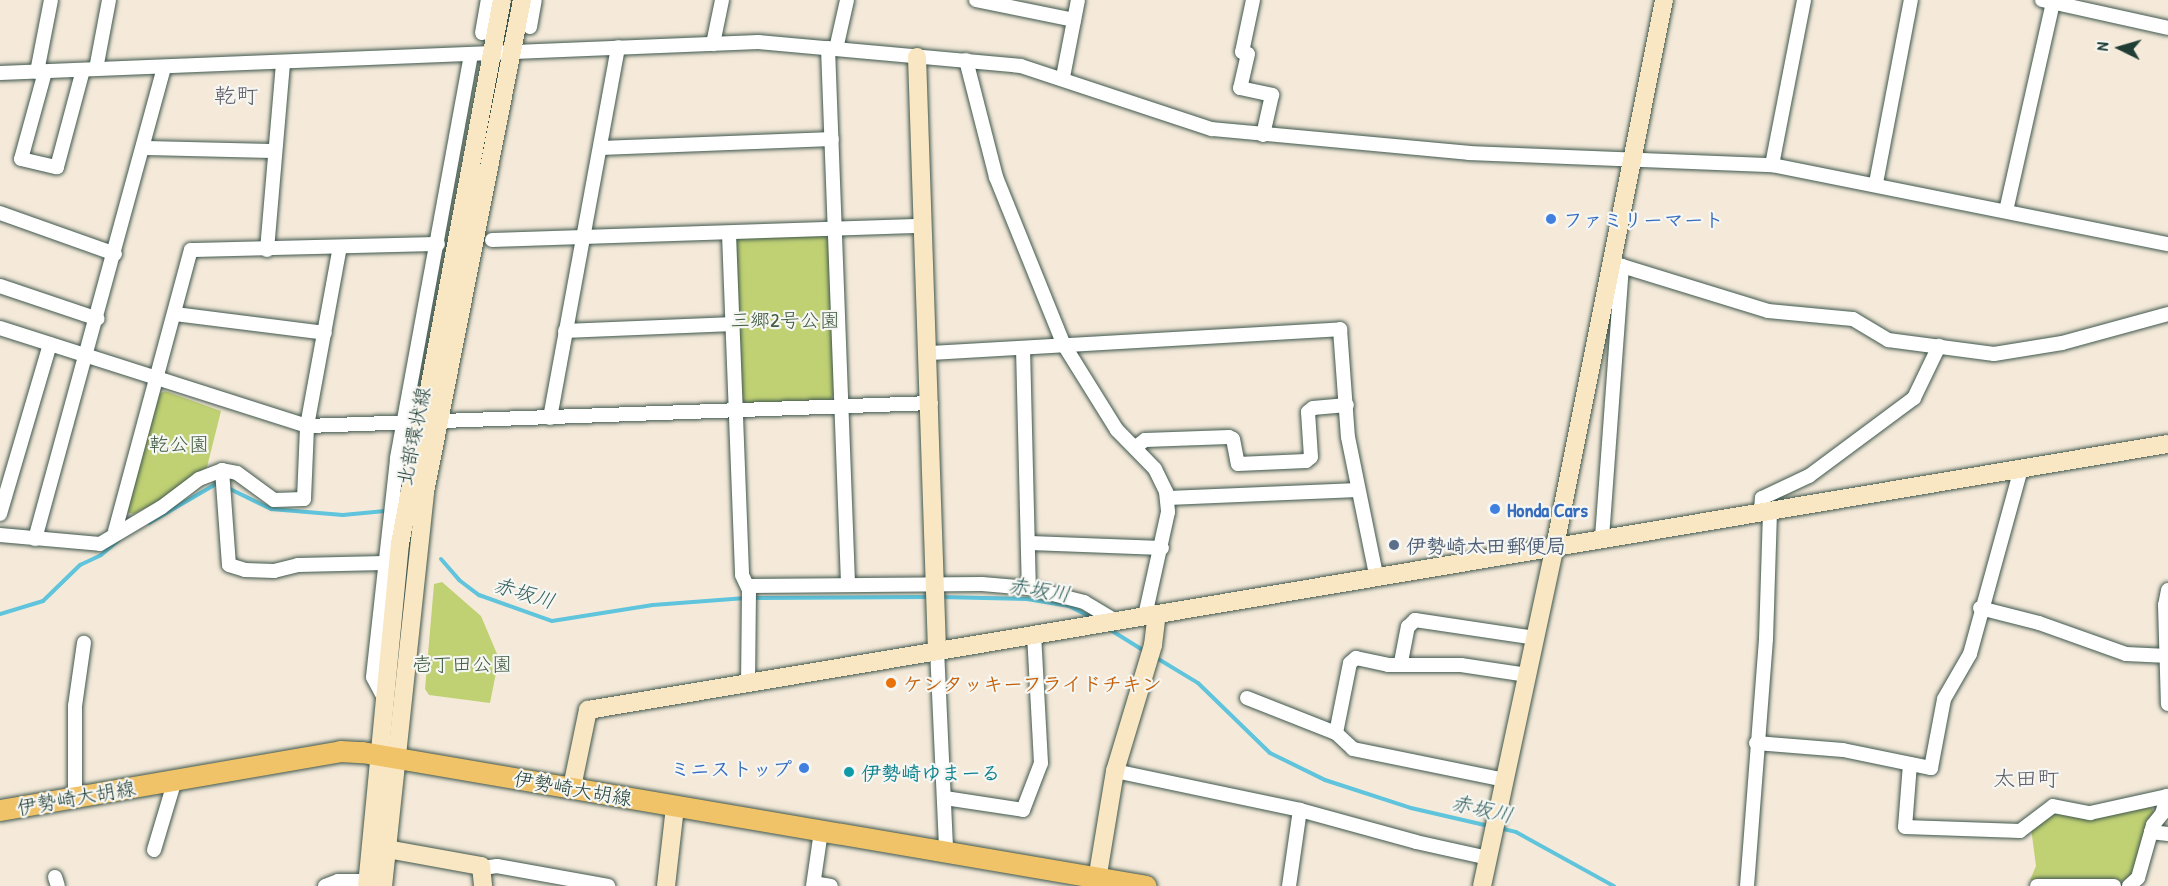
<!DOCTYPE html>
<html>
<head>
<meta charset="utf-8">
<style>
  body { margin:0 }
  #map { position:relative; width:2168px; height:886px; overflow:hidden; background:#f5eada; font-family:"Patrick Hand","Klee One",sans-serif }
  div>[style] { position:absolute }
  .green>* { inset:0; background:#c0d174 }
  .stream>* { height:4px; margin:-2px; padding:0 2px; transform-origin:2px; border-radius:2px; background:#5fc4dc }
  .roads { filter:drop-shadow(0 0 2px #3f574d) drop-shadow(0 0 2px #3f574d) }
  .street>* { height:14px; margin:-7px; padding:0 7px; transform-origin:7px; border-radius:7px; background:#fff }
  .secondary>* { height:18px; margin:-9px; padding:0 9px; transform-origin:9px; border-radius:9px; background:#f9e7c3 }
  .primary>* { height:21px; margin:-10.5px; padding:0 10.5px; transform-origin:10.5px; border-radius:10.5px; background:#f1c369 }
  .dots>* { width:16px; height:16px; translate:-50% -50%; box-sizing:border-box; border:3px solid #f6f6f2; border-radius:50% }
  span { translate:-50% -50%; white-space:nowrap; text-align:center; line-height:1.15; -webkit-text-stroke:4.5px #f6f6f2; paint-order:stroke }
  .shop-label { font-size:20px; color:#366cbe; font-weight:700 }
  .left { translate:0 -50%; text-align:left }
  .right { translate:-100% -50%; text-align:right }
  .park-label { font-size:20px; color:#3f5b41 }
  .street-label { font-size:20px; color:#1f3d34 }
  .service-label { font-size:20px; color:#4e5e75; font-weight:700 }
  .food-label { font-size:20px; color:#c56008; font-weight:700 }
  .culture-label { font-size:20px; color:#0d838f; font-weight:700 }
  .water-label { font-size:21px; color:#2f5f5e; font-style:italic }
  .quarter-label { font-size:22px; color:#5b5965 }
  .north { position:absolute; left:2090px; top:18px; width:60px; height:60px; -webkit-text-stroke:4px #f6f6f2; paint-order:stroke; rotate:275deg; font-size:16px; font-weight:700; line-height:24px; text-align:center; color:#1f3d34 }
  .north::after { content:''; display:block; margin:auto; width:21px; height:27px; background:#1f3d34; clip-path:polygon(50% 0,100% 100%,50% 72%,0 100%) }
</style>
</head>
<body>
<div id="map">
  <div class="green">
    <div style="clip-path:polygon(823px 235px,829px 240px,834px 395px,830px 400px,746px 404px,741px 398px,735px 244px,738px 239px)"></div>
    <div style="clip-path:polygon(165px 391px,221px 411px,207px 467px,165px 498px,133px 514px,126px 512px,159px 394px)"></div>
    <div style="clip-path:polygon(442px 582px,481px 616px,503px 668px,497px 668px,490px 703px,429px 695px,425px 689px,434px 584px)"></div>
    <div style="clip-path:polygon(2150px 806px,2156px 815px,2135px 877px,2127px 881px,2030px 880px,2036px 866px,2031px 828px,2054px 812px)"></div>
  </div>
  <div class="stream">
    <div style="left:228px;top:488px;width:48px;rotate:26deg"></div>
    <div style="left:271px;top:509px;width:72px;rotate:4.8deg"></div>
    <div style="left:343px;top:515px;width:42px;rotate:-5.4deg"></div>
    <div style="left:149px;top:523px;width:78px;rotate:-30.2deg"></div>
    <div style="left:216px;top:484px;width:5px;rotate:22deg"></div>
    <div style="left:441px;top:559px;width:28px;rotate:49deg"></div>
    <div style="left:459px;top:580px;width:25px;rotate:37deg"></div>
    <div style="left:479px;top:595px;width:77px;rotate:19.6deg"></div>
    <div style="left:552px;top:621px;width:102px;rotate:-9deg"></div>
    <div style="left:653px;top:605px;width:93px;rotate:-4.3deg"></div>
    <div style="left:939px;top:597px;width:88px;rotate:1.3deg"></div>
    <div style="left:1027px;top:599px;width:43px;rotate:9.5deg"></div>
    <div style="left:1069px;top:606px;width:27px;rotate:27deg"></div>
    <div style="left:753px;top:598px;width:176px;rotate:-0.3deg"></div>
    <div style="left:0;top:614px;width:45px;rotate:-16.8deg"></div>
    <div style="left:43px;top:601px;width:52px;rotate:-44.2deg"></div>
    <div style="left:80px;top:565px;width:23px;rotate:-25deg"></div>
    <div style="left:101px;top:555px;width:23px;rotate:-40deg"></div>
    <div style="left:1109px;top:629px;width:44px;rotate:31.9deg"></div>
    <div style="left:1155px;top:657px;width:50px;rotate:31.2deg"></div>
    <div style="left:1198px;top:683px;width:100px;rotate:44.2deg"></div>
    <div style="left:1270px;top:753px;width:61px;rotate:26.1deg"></div>
    <div style="left:1325px;top:780px;width:90px;rotate:18deg"></div>
    <div style="left:1411px;top:808px;width:80px;rotate:13deg"></div>
    <div style="left:1499px;top:828px;width:17px;rotate:13deg"></div>
    <div style="left:1516px;top:832px;width:112px;rotate:28.9deg"></div>
  </div>
  <div class="roads">
    <div class="street">
      <div style="left:976px;top:0;width:100px;rotate:11.5deg"></div>
      <div style="left:1253px;top:0;width:53px;rotate:101.9deg"></div>
      <div style="left:1242px;top:52px;width:6px;rotate:18deg"></div>
      <div style="left:1248px;top:54px;width:35px;rotate:103deg"></div>
      <div style="left:1240px;top:88px;width:33px;rotate:12deg"></div>
      <div style="left:1272px;top:95px;width:41px;rotate:102.7deg"></div>
      <div style="left:2042px;top:0;width:129px;rotate:12.5deg"></div>
      <div style="left:530px;top:27px;width:27px;rotate:-80deg"></div>
      <div style="left:482px;top:33px;width:34px;rotate:-80deg"></div>
      <div style="left:713px;top:44px;width:45px;rotate:-78.4deg"></div>
      <div style="left:828px;top:48px;width:536px;rotate:87.86deg"></div>
      <div style="left:836px;top:49px;width:50px;rotate:-77.3deg"></div>
      <div style="left:966px;top:60px;width:121px;rotate:75.6deg"></div>
      <div style="left:996px;top:177px;width:181px;rotate:68deg"></div>
      <div style="left:1064px;top:345px;width:100px;rotate:58.1deg"></div>
      <div style="left:1117px;top:430px;width:54px;rotate:45.7deg"></div>
      <div style="left:1155px;top:469px;width:25px;rotate:64deg"></div>
      <div style="left:1166px;top:492px;width:20px;rotate:84deg"></div>
      <div style="left:1168px;top:512px;width:107px;rotate:102.5deg"></div>
      <div style="left:96px;top:69px;width:70px;rotate:-79.3deg"></div>
      <div style="left:37px;top:72px;width:73px;rotate:-79deg"></div>
      <div style="left:45px;top:72px;width:90px;rotate:105.4deg"></div>
      <div style="left:21px;top:159px;width:37px;rotate:13deg"></div>
      <div style="left:57px;top:167px;width:100px;rotate:-75deg"></div>
      <div style="left:0;top:73px;width:759px;rotate:-2.34deg"></div>
      <div style="left:758px;top:42px;width:264px;rotate:5.2deg"></div>
      <div style="left:1021px;top:66px;width:201px;rotate:18.3deg"></div>
      <div style="left:1212px;top:129px;width:258px;rotate:5.3deg"></div>
      <div style="left:1469px;top:153px;width:303px;rotate:2.3deg"></div>
      <div style="left:1772px;top:165px;width:404px;rotate:11.3deg"></div>
      <div style="left:1063px;top:77px;width:78px;rotate:-79deg"></div>
      <div style="left:143px;top:148px;width:132px;rotate:1.3deg"></div>
      <div style="left:601px;top:148px;width:231px;rotate:-2.2deg"></div>
      <div style="left:1772px;top:165px;width:168px;rotate:-79deg"></div>
      <div style="left:1876px;top:183px;width:186px;rotate:-79.2deg"></div>
      <div style="left:2006px;top:211px;width:214px;rotate:-77.3deg"></div>
      <div style="left:0;top:213px;width:122px;rotate:19.6deg"></div>
      <div style="left:729px;top:234px;width:341px;rotate:87.8deg"></div>
      <div style="left:742px;top:575px;width:17px;rotate:65deg"></div>
      <div style="left:749px;top:590px;width:91px;rotate:90.6deg"></div>
      <div style="left:492px;top:240px;width:431px;rotate:-1.9deg"></div>
      <div style="left:267px;top:250px;width:188px;rotate:-85.1deg"></div>
      <div style="left:0;top:286px;width:103px;rotate:18.6deg"></div>
      <div style="left:175px;top:314px;width:151px;rotate:7.2deg"></div>
      <div style="left:0;top:328px;width:322px;rotate:17.7deg"></div>
      <div style="left:307px;top:426px;width:624px;rotate:-2.11deg"></div>
      <div style="left:565px;top:331px;width:168px;rotate:-2.4deg"></div>
      <div style="left:1023px;top:348px;width:240px;rotate:88.6deg"></div>
      <div style="left:929px;top:353px;width:412px;rotate:-3.3deg"></div>
      <div style="left:1340px;top:329px;width:108px;rotate:85.8deg"></div>
      <div style="left:1348px;top:437px;width:141px;rotate:78.5deg"></div>
      <div style="left:550px;top:418px;width:377px;rotate:-79.6deg"></div>
      <div style="left:1137px;top:446px;width:10px;rotate:-37deg"></div>
      <div style="left:1145px;top:440px;width:84px;rotate:-2deg"></div>
      <div style="left:1229px;top:437px;width:4px;rotate:27deg"></div>
      <div style="left:1233px;top:439px;width:25px;rotate:79deg"></div>
      <div style="left:1238px;top:464px;width:68px;rotate:-2.5deg"></div>
      <div style="left:1306px;top:461px;width:6px;rotate:-39deg"></div>
      <div style="left:1311px;top:457px;width:45px;rotate:-93.8deg"></div>
      <div style="left:1308px;top:412px;width:6px;rotate:-39deg"></div>
      <div style="left:1313px;top:408px;width:34px;rotate:-5deg"></div>
      <div style="left:222px;top:470px;width:95px;rotate:85.8deg"></div>
      <div style="left:229px;top:565px;width:17px;rotate:17deg"></div>
      <div style="left:245px;top:570px;width:29px;rotate:2deg"></div>
      <div style="left:274px;top:571px;width:25px;rotate:-14deg"></div>
      <div style="left:298px;top:565px;width:86px;rotate:-1.3deg"></div>
      <div style="left:1168px;top:498px;width:190px;rotate:-2.4deg"></div>
      <div style="left:1761px;top:511px;width:13px;rotate:-86deg"></div>
      <div style="left:1762px;top:498px;width:52px;rotate:-25.1deg"></div>
      <div style="left:1809px;top:476px;width:131px;rotate:-36.6deg"></div>
      <div style="left:1914px;top:398px;width:58px;rotate:-64.3deg"></div>
      <div style="left:0;top:514px;width:177px;rotate:-73.6deg"></div>
      <div style="left:115px;top:531px;width:291px;rotate:-74.9deg"></div>
      <div style="left:191px;top:250px;width:247px;rotate:-1.4deg"></div>
      <div style="left:0;top:535px;width:100px;rotate:5.1deg"></div>
      <div style="left:100px;top:544px;width:72px;rotate:-30.8deg"></div>
      <div style="left:162px;top:507px;width:46px;rotate:-37.1deg"></div>
      <div style="left:199px;top:479px;width:25px;rotate:-21deg"></div>
      <div style="left:222px;top:470px;width:15px;rotate:11deg"></div>
      <div style="left:237px;top:473px;width:46px;rotate:36.1deg"></div>
      <div style="left:274px;top:500px;width:30px;rotate:-2deg"></div>
      <div style="left:304px;top:499px;width:73px;rotate:-87.6deg"></div>
      <div style="left:307px;top:426px;width:182px;rotate:-79.6deg"></div>
      <div style="left:1602px;top:538px;width:273px;rotate:-85.8deg"></div>
      <div style="left:1622px;top:266px;width:153px;rotate:17.1deg"></div>
      <div style="left:1768px;top:311px;width:85px;rotate:5.4deg"></div>
      <div style="left:1853px;top:319px;width:41px;rotate:31deg"></div>
      <div style="left:1888px;top:340px;width:107px;rotate:7.5deg"></div>
      <div style="left:1994px;top:354px;width:69px;rotate:-9.2deg"></div>
      <div style="left:2062px;top:343px;width:110px;rotate:-15.3deg"></div>
      <div style="left:35px;top:539px;width:488px;rotate:-74.7deg"></div>
      <div style="left:1030px;top:543px;width:132px;rotate:2.2deg"></div>
      <div style="left:748px;top:586px;width:234px;rotate:-0.5deg"></div>
      <div style="left:982px;top:584px;width:47px;rotate:4.9deg"></div>
      <div style="left:1029px;top:588px;width:57px;rotate:14.3deg"></div>
      <div style="left:1084px;top:602px;width:37px;rotate:31deg"></div>
      <div style="left:2168px;top:590px;width:15px;rotate:101deg"></div>
      <div style="left:2165px;top:605px;width:99px;rotate:88.3deg"></div>
      <div style="left:1980px;top:608px;width:61px;rotate:14.3deg"></div>
      <div style="left:2039px;top:623px;width:92px;rotate:19.6deg"></div>
      <div style="left:2126px;top:654px;width:42px;rotate:2.7deg"></div>
      <div style="left:937px;top:649px;width:202px;rotate:87.4deg"></div>
      <div style="left:1401px;top:662px;width:36px;rotate:-79deg"></div>
      <div style="left:1408px;top:627px;width:10px;rotate:-45deg"></div>
      <div style="left:1415px;top:620px;width:121px;rotate:8.5deg"></div>
      <div style="left:383px;top:696px;width:21px;rotate:-118deg"></div>
      <div style="left:373px;top:677px;width:220px;rotate:-83.7deg"></div>
      <div style="left:397px;top:458px;width:410px;rotate:-79.6deg"></div>
      <div style="left:1247px;top:698px;width:96px;rotate:21.5deg"></div>
      <div style="left:1336px;top:733px;width:23px;rotate:43deg"></div>
      <div style="left:1353px;top:749px;width:155px;rotate:11.5deg"></div>
      <div style="left:1336px;top:733px;width:71px;rotate:-78.7deg"></div>
      <div style="left:1350px;top:663px;width:8px;rotate:-40deg"></div>
      <div style="left:1356px;top:658px;width:33px;rotate:12deg"></div>
      <div style="left:1388px;top:665px;width:73px"></div>
      <div style="left:1461px;top:665px;width:67px;rotate:8.6deg"></div>
      <div style="left:1756px;top:743px;width:87px;rotate:4.6deg"></div>
      <div style="left:1843px;top:750px;width:90px;rotate:11.6deg"></div>
      <div style="left:1931px;top:768px;width:70px;rotate:-79.3deg"></div>
      <div style="left:1944px;top:699px;width:52px;rotate:-60deg"></div>
      <div style="left:1970px;top:654px;width:192px;rotate:-74.6deg"></div>
      <div style="left:1910px;top:764px;width:63px;rotate:94.5deg"></div>
      <div style="left:1905px;top:827px;width:115px;rotate:2deg"></div>
      <div style="left:2020px;top:831px;width:41px;rotate:-37.1deg"></div>
      <div style="left:2053px;top:806px;width:38px;rotate:11deg"></div>
      <div style="left:2090px;top:813px;width:80px;rotate:-12.3deg"></div>
      <div style="left:1115px;top:771px;width:189px;rotate:11.9deg"></div>
      <div style="left:1300px;top:810px;width:120px;rotate:15.4deg"></div>
      <div style="left:1416px;top:842px;width:74px;rotate:12.5deg"></div>
      <div style="left:75px;top:797px;width:91px;rotate:-90deg"></div>
      <div style="left:75px;top:706px;width:64px;rotate:-81.9deg"></div>
      <div style="left:945px;top:798px;width:79px;rotate:8.7deg"></div>
      <div style="left:1023px;top:810px;width:50px;rotate:-69deg"></div>
      <div style="left:1041px;top:763px;width:128px;rotate:-93.1deg"></div>
      <div style="left:2151px;top:832px;width:17px;rotate:7deg"></div>
      <div style="left:154px;top:850px;width:73px;rotate:-73.3deg"></div>
      <div style="left:483px;top:868px;width:14px;rotate:-8deg"></div>
      <div style="left:497px;top:866px;width:113px;rotate:10.2deg"></div>
      <div style="left:55px;top:877px;width:9px;rotate:72deg"></div>
      <div style="left:814px;top:883px;width:17px;rotate:10deg"></div>
      <div style="left:325px;top:886px;width:14px;rotate:-21deg"></div>
      <div style="left:338px;top:881px;width:30px"></div>
      <div style="left:813px;top:886px;width:56px;rotate:-81.7deg"></div>
      <div style="left:1289px;top:886px;width:77px;rotate:-81.8deg"></div>
      <div style="left:1747px;top:886px;width:248px;rotate:-85.6deg"></div>
      <div style="left:1766px;top:639px;width:130px;rotate:-88.2deg"></div>
      <div style="left:2037px;top:886px;width:77px"></div>
      <div style="left:2129px;top:886px;width:12px;rotate:-42deg"></div>
      <div style="left:2138px;top:878px;width:55px;rotate:-74.2deg"></div>
      <div style="left:2153px;top:825px;width:14px;rotate:-51deg"></div>
      <div style="left:2162px;top:814px;width:19px;rotate:-74deg"></div>
    </div>
    <div class="secondary">
      <div style="left:917px;top:57px;width:592px;rotate:88.07deg"></div>
      <div style="left:572px;top:787px;width:79px;rotate:-78.3deg"></div>
      <div style="left:588px;top:710px;width:1602px;rotate:-9.56deg"></div>
      <div style="left:387px;top:849px;width:96px;rotate:10.3deg"></div>
      <div style="left:481px;top:866px;width:20px;rotate:84deg"></div>
      <div style="left:367px;top:886px;width:344px;rotate:-84.5deg"></div>
      <div style="left:400px;top:544px;width:553px;rotate:-79.38deg"></div>
      <div style="left:383px;top:886px;width:396px;rotate:-83.9deg"></div>
      <div style="left:425px;top:492px;width:501px;rotate:-78.85deg"></div>
      <div style="left:666px;top:886px;width:80px;rotate:-83.5deg"></div>
      <div style="left:1096px;top:886px;width:117px;rotate:-80.6deg"></div>
      <div style="left:1115px;top:771px;width:132px;rotate:-73.2deg"></div>
      <div style="left:1153px;top:645px;width:31px;rotate:-83deg"></div>
      <div style="left:1482px;top:886px;width:348px;rotate:-77.9deg"></div>
      <div style="left:1555px;top:546px;width:557px;rotate:-78.71deg"></div>
    </div>
    <div class="primary">
      <div style="left:0;top:810px;width:345px;rotate:-9.8deg"></div>
      <div style="left:340px;top:751px;width:22px;rotate:3deg"></div>
      <div style="left:362px;top:752px;width:795px;rotate:9.7deg"></div>
    </div>
  </div>
  <div class="dots">
    <div style="left:1551px;top:219px;background:#3f7fe0"></div>
    <div style="left:1495px;top:509px;background:#3f7fe0"></div>
    <div style="left:1394px;top:545px;background:#5c6f8a"></div>
    <div style="left:891px;top:683px;background:#e8710a"></div>
    <div style="left:804px;top:768px;background:#3f7fe0"></div>
    <div style="left:849px;top:772px;background:#0f9aa8"></div>
  </div>
  <div class="shop-label">
    <span class="left" style="left:1563px;top:219px">ファミリーマート</span>
    <span class="left" style="left:1507px;top:509px">Honda Cars</span>
    <span class="right" style="left:792px;top:768px">ミニストップ</span>
  </div>
  <div class="park-label">
    <span style="left:785px;top:319px">三郷2号公園</span>
    <span style="left:179px;top:443px">乾公園</span>
    <span style="left:462px;top:663px">壱丁田公園</span>
  </div>
  <div class="street-label">
    <span style="left:413px;top:436px;rotate:-79deg">北部環状線</span>
    <span style="left:573px;top:788px;rotate:10deg">伊勢崎大胡線</span>
    <span style="left:76px;top:797px;rotate:-10deg">伊勢崎大胡線</span>
  </div>
  <div class="service-label">
    <span class="left" style="left:1406px;top:545px">伊勢崎太田郵便局</span>
  </div>
  <div class="food-label">
    <span class="left" style="left:903px;top:683px">ケンタッキーフライドチキン</span>
  </div>
  <div class="culture-label">
    <span class="left" style="left:861px;top:772px">伊勢崎ゆまーる</span>
  </div>
  <div class="water-label">
    <span style="left:1039px;top:590px;rotate:9deg">赤坂川</span>
    <span style="left:524px;top:593px;rotate:17deg">赤坂川</span>
    <span style="left:1482px;top:809px;rotate:13deg">赤坂川</span>
  </div>
  <div class="quarter-label">
    <span style="left:236px;top:96px">乾町</span>
    <span style="left:2026px;top:779px">太田町</span>
  </div>
  <div class="north">N</div>
</div>
</body>
</html>
